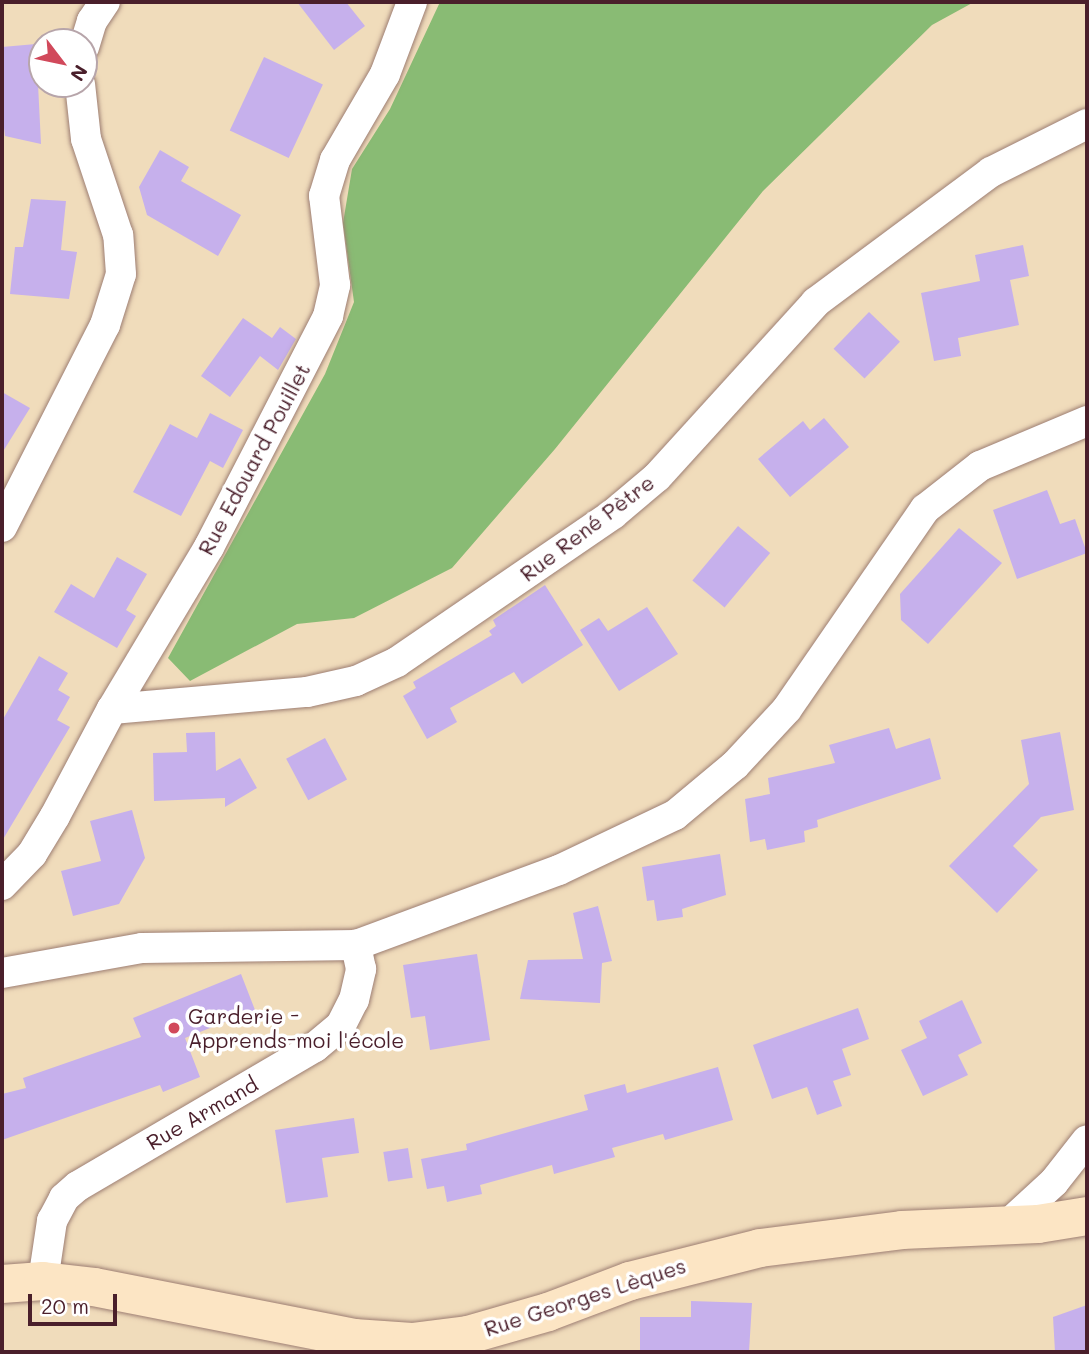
<!DOCTYPE html>
<html>
<head>
<meta charset="utf-8">
<style>
  body { margin:0 }
  #map { position:relative; width:1089px; height:1354px; overflow:hidden; background:#f0dcbb; font-family:Mali,sans-serif }
  div>[style] { position:absolute }
  .forest>* { inset:0; background:#89bb74 }
  .building>* { inset:0; background:#c6b0ec; transform-origin:0 0 }
  .roads { filter:drop-shadow(0 0 2px #9d7e73) drop-shadow(0 0 2px #9d7e73) }
  .minor>* { height:30px; margin:-15px; padding:0 15px; transform-origin:15px; border-radius:15px; background:#fff }
  .secondary>* { height:38px; margin:-19px; padding:0 19px; transform-origin:19px; border-radius:19px; background:#fce5c4 }
  .dots>* { width:19px; height:19px; translate:-50% -50%; box-sizing:border-box; border:4px solid #fff; border-radius:50% }
  span { translate:-50% -50%; white-space:nowrap; text-align:center; line-height:1.15; -webkit-text-stroke:7px #fff; paint-order:stroke }
  .street-label { font-size:21px; color:#4a1f2b }
  .poi-label { font-size:21px; color:#4a1f2b }
  .left { translate:0 -50%; text-align:left }
  .frame { position:absolute; inset:0; border:4px solid #4a1f2b; pointer-events:none }
  .north { position:absolute; left:28px; top:28px; width:70px; height:70px; box-sizing:border-box; background:#fff; border:2px solid #b7a5aa; border-radius:50%; rotate:122deg; font-size:19px; font-weight:700; line-height:28px; text-align:center; color:#4a1f2b }
  .north::after { content:''; display:block; margin:auto; width:24px; height:32px; background:#d1495b; clip-path:polygon(50% 0,100% 100%,50% 72%,0 100%) }
  .scale { position:absolute; left:28px; top:1294px; width:89px; height:32px; box-sizing:border-box; border:4px solid #4a1f2b; border-top:0; padding-left:9px; font-size:21px; line-height:24px; white-space:nowrap; color:#4a1f2b; -webkit-text-stroke:5px #fff; paint-order:stroke }
</style>
</head>
<body>
<div id="map">
  <div class="forest">
    <div style="clip-path:polygon(440px 2px,974px 2px,932px 25px,763px 191px,555px 449px,452px 568px,354px 618px,297px 624px,190px 681px,168px 658px,325px 374px,354px 302px,343px 223px,352px 169px,390px 109px)"></div>
  </div>
  <div class="building">
    <div style="clip-path:polygon(297px 2px,346px 2px,365px 26px,334px 50px)"></div>
    <div style="clip-path:polygon(36px 44px,41px 144px,5px 136px,2px 112px,2px 47px)"></div>
    <div style="left:264px;top:57px;width:65px;height:81px;rotate:25deg"></div>
    <div style="clip-path:polygon(160px 150px,189px 167px,181px 181px,241px 215px,218px 256px,147px 215px,139px 187px)"></div>
    <div style="clip-path:polygon(31px 199px,66px 201px,61px 250px,77px 252px,69px 299px,10px 294px,15px 247px,23px 247px)"></div>
    <div style="clip-path:polygon(1023px 245px,1029px 276px,1010px 280px,1019px 325px,958px 338px,961px 356px,934px 361px,921px 293px,980px 281px,975px 255px)"></div>
    <div style="left:869px;top:312px;width:43px;height:51px;rotate:44deg"></div>
    <div style="clip-path:polygon(243px 318px,272px 338px,280px 327px,296px 339px,278px 370px,260px 356px,230px 397px,201px 376px)"></div>
    <div style="clip-path:polygon(2px 392px,30px 408px,2px 453px)"></div>
    <div style="clip-path:polygon(210px 413px,243px 430px,223px 468px,210px 461px,181px 516px,133px 492px,170px 424px,197px 438px)"></div>
    <div style="clip-path:polygon(824px 418px,849px 447px,790px 497px,758px 459px,803px 421px,810px 430px)"></div>
    <div style="clip-path:polygon(1047px 490px,1060px 524px,1075px 519px,1087px 553px,1017px 579px,993px 510px)"></div>
    <div style="left:738px;top:526px;width:42px;height:71px;rotate:40deg"></div>
    <div style="clip-path:polygon(959px 528px,1002px 563px,928px 644px,901px 620px,900px 594px)"></div>
    <div style="clip-path:polygon(117px 557px,147px 574px,126px 610px,136px 616px,117px 648px,54px 612px,71px 584px,94px 598px)"></div>
    <div style="clip-path:polygon(545px 585px,583px 645px,522px 684px,514px 672px,450px 708px,457px 722px,427px 739px,403px 696px,416px 688px,413px 682px,492px 635px,489px 631px,496px 626px,493px 620px)"></div>
    <div style="clip-path:polygon(647px 607px,678px 654px,619px 691px,580px 630px,599px 618px,608px 631px)"></div>
    <div style="clip-path:polygon(39px 656px,68px 673px,58px 690px,70px 697px,57px 720px,70px 727px,2px 841px,2px 721px)"></div>
    <div style="clip-path:polygon(889px 728px,896px 749px,930px 738px,941px 779px,817px 820px,818px 827px,804px 831px,805px 842px,767px 850px,765px 839px,750px 842px,745px 799px,770px 794px,768px 778px,835px 763px,829px 745px)"></div>
    <div style="clip-path:polygon(215px 732px,216px 771px,240px 758px,257px 788px,225px 807px,225px 798px,154px 801px,153px 753px,187px 752px,186px 733px)"></div>
    <div style="clip-path:polygon(1060px 732px,1074px 810px,1041px 817px,1013px 846px,1038px 870px,997px 913px,949px 866px,1029px 784px,1021px 740px)"></div>
    <div style="left:325px;top:738px;width:47px;height:44px;rotate:62deg"></div>
    <div style="clip-path:polygon(132px 810px,145px 858px,119px 904px,73px 916px,61px 871px,101px 861px,90px 821px)"></div>
    <div style="clip-path:polygon(720px 854px,726px 895px,682px 909px,683px 917px,657px 921px,654px 900px,647px 901px,642px 867px)"></div>
    <div style="clip-path:polygon(598px 906px,612px 961px,602px 963px,600px 1003px,520px 999px,528px 960px,583px 959px,573px 913px)"></div>
    <div style="clip-path:polygon(477px 954px,490px 1040px,430px 1050px,425px 1016px,411px 1018px,403px 965px)"></div>
    <div style="clip-path:polygon(241px 974px,255px 1010px,185px 1038px,200px 1077px,163px 1092px,160px 1085px,2px 1140px,2px 1094px,26px 1088px,23px 1078px,141px 1037px,133px 1018px)"></div>
    <div style="clip-path:polygon(962px 1000px,982px 1043px,958px 1055px,968px 1075px,923px 1096px,901px 1050px,927px 1038px,919px 1021px)"></div>
    <div style="clip-path:polygon(858px 1008px,869px 1039px,842px 1049px,851px 1075px,833px 1081px,842px 1106px,817px 1115px,807px 1087px,772px 1099px,753px 1045px)"></div>
    <div style="clip-path:polygon(718px 1067px,733px 1120px,665px 1140px,663px 1134px,612px 1148px,615px 1157px,554px 1174px,552px 1165px,480px 1185px,482px 1194px,447px 1202px,444px 1186px,427px 1189px,421px 1159px,467px 1150px,466px 1144px,588px 1110px,584px 1095px,625px 1084px,627px 1093px)"></div>
    <div style="clip-path:polygon(354px 1118px,359px 1153px,322px 1158px,328px 1197px,286px 1203px,275px 1130px)"></div>
    <div style="left:408px;top:1148px;width:30px;height:25px;rotate:81deg"></div>
    <div style="clip-path:polygon(691px 1301px,752px 1303px,749px 1352px,640px 1352px,640px 1317px,691px 1317px)"></div>
    <div style="clip-path:polygon(1087px 1305px,1087px 1352px,1055px 1352px,1053px 1317px)"></div>
  </div>
  <div class="roads">
    <div class="minor">
      <div style="left:84px;top:47px;width:27px;rotate:-73deg"></div>
      <div style="left:92px;top:21px;width:23px;rotate:-56deg"></div>
      <div style="left:2px;top:527px;width:227px;rotate:-63deg"></div>
      <div style="left:105px;top:325px;width:53px;rotate:-72.6deg"></div>
      <div style="left:121px;top:274px;width:39px;rotate:-94deg"></div>
      <div style="left:118px;top:235px;width:101px;rotate:-108.4deg"></div>
      <div style="left:86px;top:139px;width:55px;rotate:-96.2deg"></div>
      <div style="left:112px;top:709px;width:196px;rotate:-5deg"></div>
      <div style="left:307px;top:692px;width:50px;rotate:-12.7deg"></div>
      <div style="left:356px;top:681px;width:45px;rotate:-24.9deg"></div>
      <div style="left:397px;top:662px;width:262px;rotate:-34.4deg"></div>
      <div style="left:613px;top:514px;width:57px;rotate:-40.1deg"></div>
      <div style="left:657px;top:477px;width:236px;rotate:-47.7deg"></div>
      <div style="left:816px;top:302px;width:218px;rotate:-36.6deg"></div>
      <div style="left:991px;top:172px;width:107px;rotate:-26.6deg"></div>
      <div style="left:2px;top:885px;width:43px;rotate:-45.9deg"></div>
      <div style="left:32px;top:854px;width:44px;rotate:-58.8deg"></div>
      <div style="left:55px;top:816px;width:121px;rotate:-62deg"></div>
      <div style="left:112px;top:709px;width:189px;rotate:-59.1deg"></div>
      <div style="left:209px;top:547px;width:260px;rotate:-62.7deg"></div>
      <div style="left:328px;top:316px;width:32px;rotate:-77deg"></div>
      <div style="left:335px;top:285px;width:90px;rotate:-97deg"></div>
      <div style="left:324px;top:196px;width:38px;rotate:-73deg"></div>
      <div style="left:335px;top:160px;width:99px;rotate:-59.8deg"></div>
      <div style="left:385px;top:74px;width:77px;rotate:-69.4deg"></div>
      <div style="left:2px;top:973px;width:142px;rotate:-10.1deg"></div>
      <div style="left:142px;top:948px;width:214px;rotate:-0.8deg"></div>
      <div style="left:356px;top:945px;width:216px;rotate:-20.3deg"></div>
      <div style="left:559px;top:870px;width:128px;rotate:-25.4deg"></div>
      <div style="left:675px;top:815px;width:78px;rotate:-39.8deg"></div>
      <div style="left:735px;top:765px;width:76px;rotate:-47.1deg"></div>
      <div style="left:787px;top:709px;width:243px;rotate:-55.4deg"></div>
      <div style="left:925px;top:509px;width:70px;rotate:-38deg"></div>
      <div style="left:980px;top:466px;width:116px;rotate:-22.8deg"></div>
      <div style="left:1006px;top:1226px;width:65px;rotate:-42.5deg"></div>
      <div style="left:1054px;top:1182px;width:53px;rotate:-51.8deg"></div>
      <div style="left:43px;top:1281px;width:61px;rotate:-81.5deg"></div>
      <div style="left:52px;top:1221px;width:26px;rotate:-62deg"></div>
      <div style="left:64px;top:1198px;width:18px;rotate:-41deg"></div>
      <div style="left:78px;top:1186px;width:275px;rotate:-30.4deg"></div>
      <div style="left:315px;top:1047px;width:34px;rotate:-40deg"></div>
      <div style="left:341px;top:1025px;width:28px;rotate:-63deg"></div>
      <div style="left:354px;top:1000px;width:32px;rotate:-77deg"></div>
      <div style="left:361px;top:969px;width:25px;rotate:-102deg"></div>
    </div>
    <div class="secondary">
      <div style="left:2px;top:1284px;width:41px;rotate:-4.2deg"></div>
      <div style="left:43px;top:1281px;width:51px;rotate:6.7deg"></div>
      <div style="left:94px;top:1287px;width:265px;rotate:11.1deg"></div>
      <div style="left:354px;top:1338px;width:58px;rotate:3.9deg"></div>
      <div style="left:412px;top:1342px;width:56px;rotate:-7.1deg"></div>
      <div style="left:468px;top:1335px;width:83px;rotate:-16deg"></div>
      <div style="left:548px;top:1312px;width:88px;rotate:-20.7deg"></div>
      <div style="left:630px;top:1281px;width:134px;rotate:-14.2deg"></div>
      <div style="left:760px;top:1248px;width:143px;rotate:-7.2deg"></div>
      <div style="left:902px;top:1230px;width:136px;rotate:-2.5deg"></div>
      <div style="left:1038px;top:1224px;width:50px;rotate:-9.3deg"></div>
    </div>
  </div>
  <div class="dots">
    <div style="left:174px;top:1028px;background:#d1495b"></div>
  </div>
  <div class="street-label">
    <span style="left:254px;top:459px;rotate:-62deg">Rue Edouard Pouillet</span>
    <span style="left:587px;top:528px;rotate:-37deg">Rue René Pètre</span>
    <span style="left:202px;top:1113px;rotate:-30deg">Rue Armand</span>
    <span style="left:585px;top:1297px;rotate:-18deg">Rue Georges Lèques</span>
  </div>
  <div class="poi-label">
    <span class="left" style="left:188px;top:1028px">Garderie -<br>Apprends-moi l'école</span>
  </div>
  <div class="frame"></div>
  <div class="north">N</div>
  <div class="scale">20 m</div>
</div>
</body>
</html>
